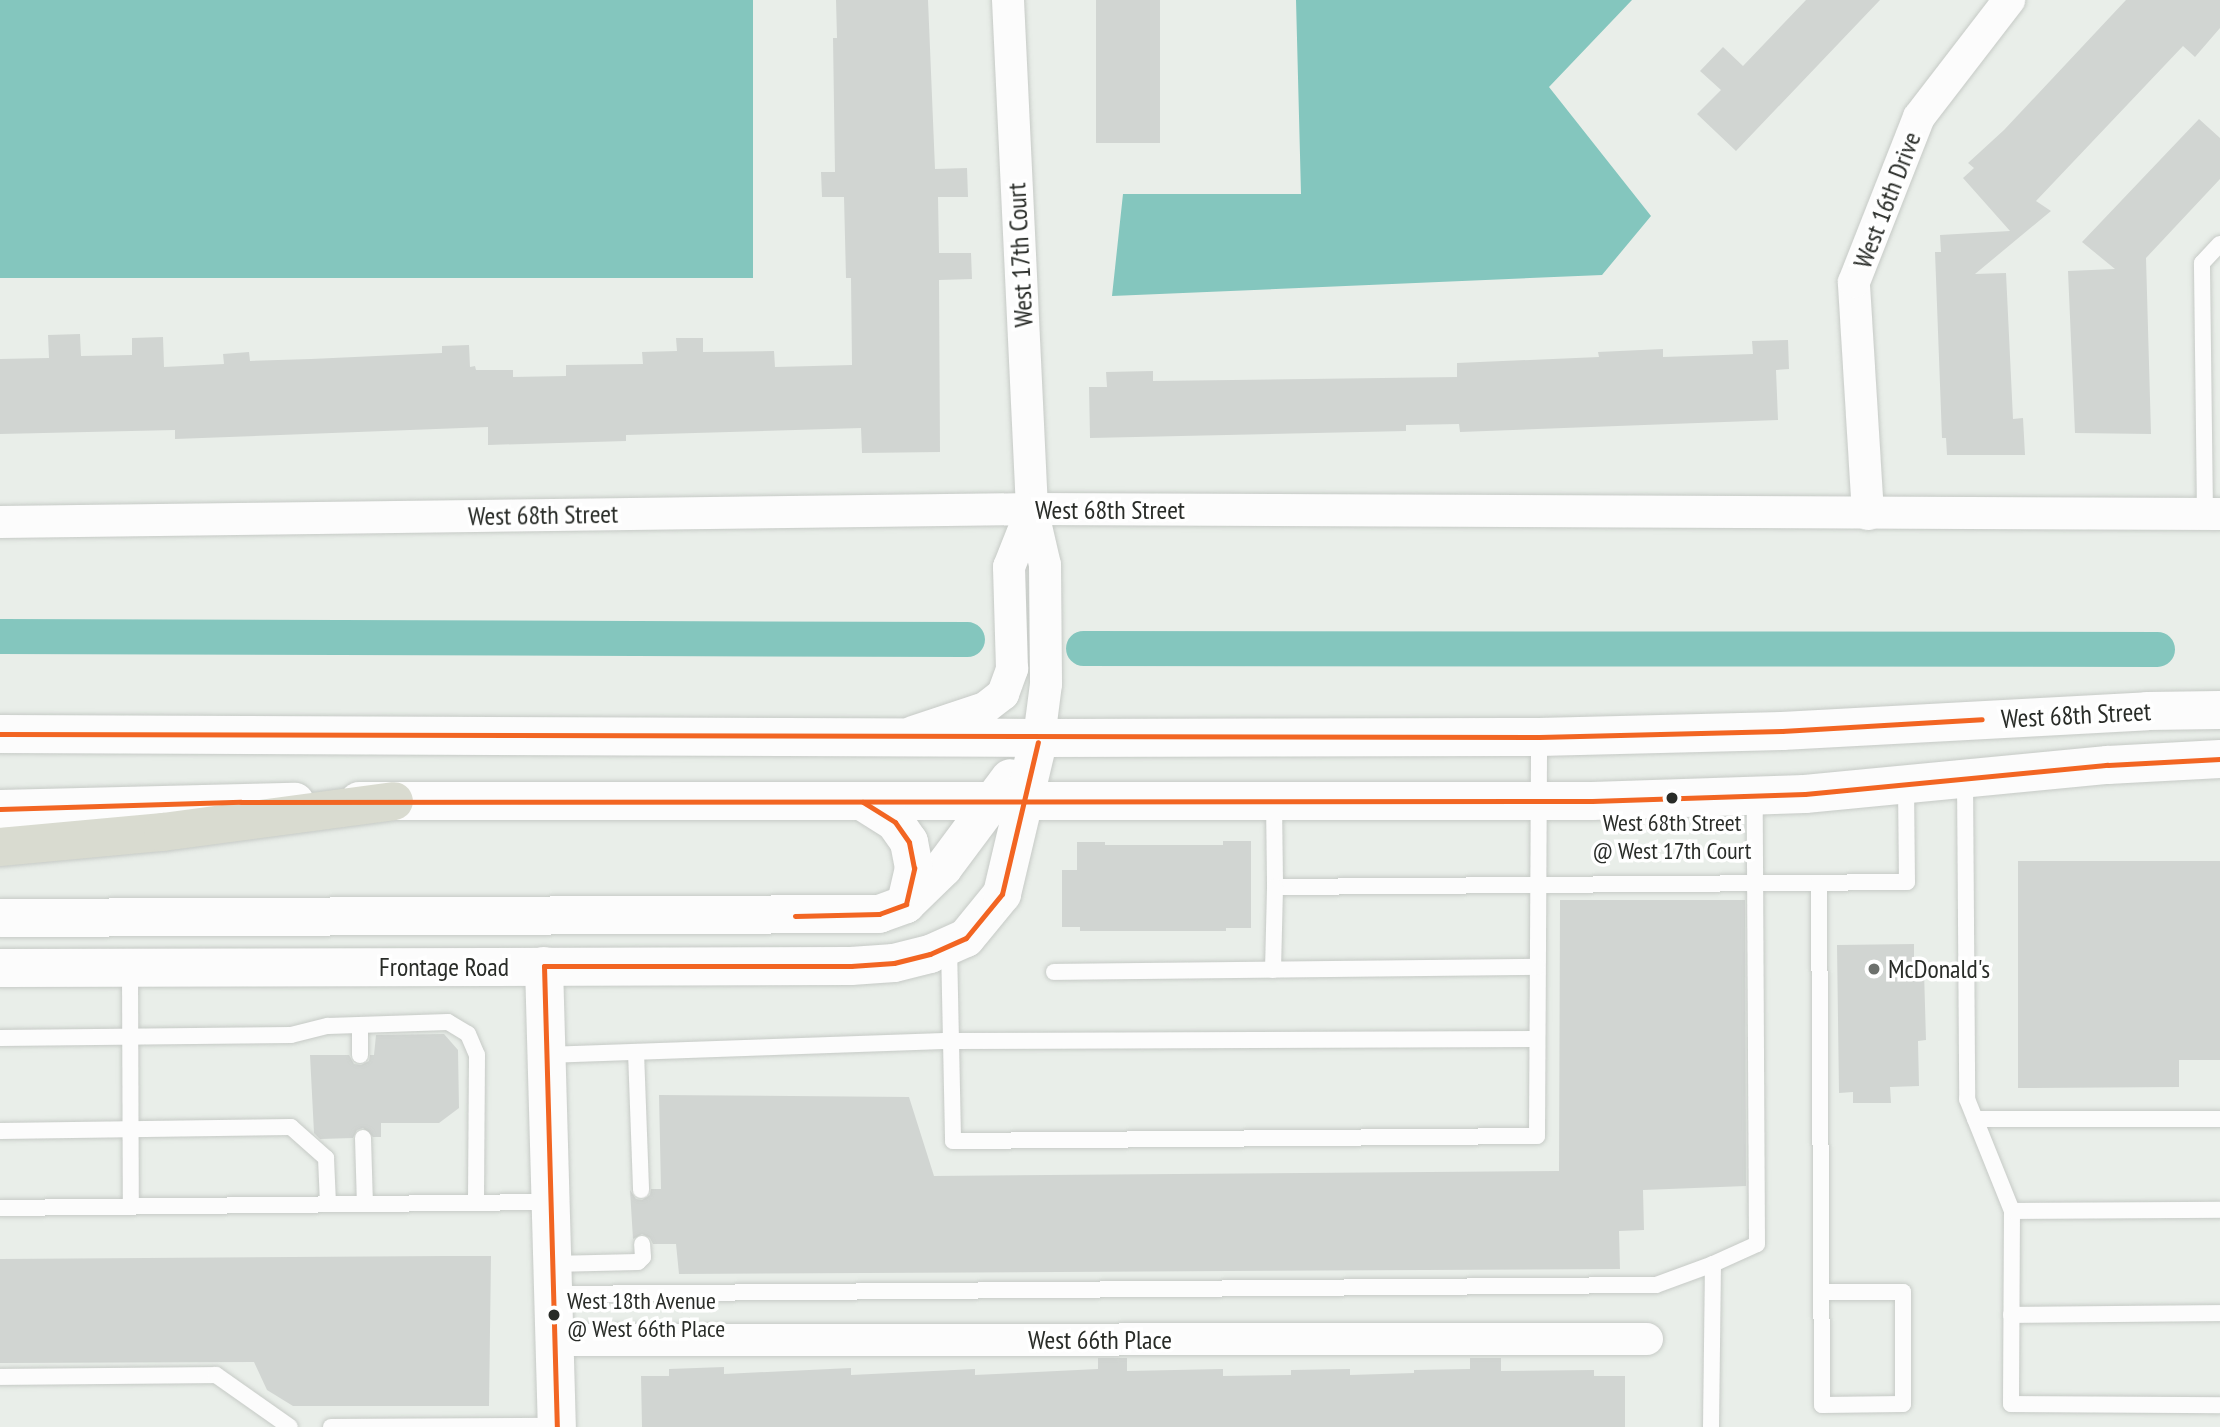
<!DOCTYPE html>
<html>
<head>
<meta charset="utf-8">
<style>
  body { margin:0 }
  #map { position:relative; width:2220px; height:1427px; overflow:hidden; background:#e9eee9; font-family:"PT Sans Narrow",sans-serif }
  div>[style] { position:absolute }
  .water>* { inset:0; background:#84c6be; transform-origin:0 0 }
  .canal>* { height:35px; margin:-17.5px; padding:0 17.5px; transform-origin:17.5px; border-radius:17.5px; background:#84c6be }
  .building>* { inset:0; background:#d1d5d2; transform-origin:0 0 }
  .roads { filter:drop-shadow(0 0 2px #c6cac6) drop-shadow(0 0 2px #c6cac6) }
  .service>* { height:16px; margin:-8px; padding:0 8px; transform-origin:8px; border-radius:8px; background:#fcfcfc }
  .minor>* { height:32px; margin:-16px; padding:0 16px; transform-origin:16px; border-radius:16px; background:#fcfcfc }
  .tertiary>* { height:38px; margin:-19px; padding:0 19px; transform-origin:19px; border-radius:19px; background:#fcfcfc }
  .secondary>* { height:38px; margin:-19px; padding:0 19px; transform-origin:19px; border-radius:19px; background:#fcfcfc }
  .motorway>* { height:38px; margin:-19px; padding:0 19px; transform-origin:19px; border-radius:19px; background:#d9dbd0 }
  .bus-1>* { height:5px; margin:-2.5px; padding:0 2.5px; transform-origin:2.5px; border-radius:2.5px; background:#f26522 }
  .dots>* { width:19px; height:19px; translate:-50% -50%; box-sizing:border-box; border:4px solid #fff; border-radius:50% }
  span { translate:-50% -50%; white-space:nowrap; text-align:center; line-height:1.15; -webkit-text-stroke:7px #fff; paint-order:stroke }
  .bus-label { font-size:24px; color:#292c28 }
  .left { translate:0 -50%; text-align:left }
  .street-label { font-size:26px; color:#292c28 }
  .poi-label { font-size:26px; color:#292c28 }
</style>
</head>
<body>
<div id="map">
  <div class="water">
    <div style="left:0;top:0;width:753px;height:278px"></div>
    <div style="clip-path:polygon(1296px 0,1632px 0,1549px 87px,1651px 216px,1602px 275px,1112px 296px,1123px 194px,1301px 194px)"></div>
  </div>
  <div class="canal">
    <div style="left:0;top:636px;width:967px;rotate:0.18deg"></div>
    <div style="left:1083px;top:648px;width:1074px;rotate:0.05deg"></div>
  </div>
  <div class="building">
    <div style="clip-path:polygon(836px 0,928px 0,935px 169px,967px 168px,968px 197px,938px 197px,939px 253px,971px 253px,972px 279px,939px 280px,940px 452px,862px 453px,861px 428px,626px 435px,626px 441px,488px 445px,488px 427px,175px 439px,175px 430px,0 434px,0 359px,49px 358px,48px 335px,80px 334px,81px 356px,132px 355px,132px 338px,163px 337px,164px 367px,224px 364px,223px 354px,249px 352px,250px 361px,311px 359px,442px 353px,442px 346px,469px 345px,470px 367px,475px 366px,476px 370px,513px 370px,513px 377px,566px 376px,566px 365px,643px 364px,642px 352px,677px 351px,676px 338px,703px 338px,703px 352px,774px 351px,775px 367px,852px 365px,851px 278px,846px 278px,844px 197px,822px 197px,821px 172px,835px 172px,833px 38px,837px 38px)"></div>
    <div style="left:1096px;top:0;width:64px;height:143px"></div>
    <div style="clip-path:polygon(1806px 0,1880px 0,1736px 151px,1697px 114px,1721px 90px,1700px 71px,1723px 47px,1743px 66px)"></div>
    <div style="clip-path:polygon(2126px 0,2220px 0,2220px 28px,2195px 57px,2183px 46px,2036px 201px,2051px 211px,1975px 274px,2006px 273px,2013px 419px,2023px 418px,2025px 455px,1947px 455px,1946px 438px,1942px 438px,1935px 252px,1941px 252px,1940px 235px,2010px 231px,1963px 178px,1974px 168px,1968px 163px,2004px 130px)"></div>
    <div style="clip-path:polygon(2199px 119px,2220px 138px,2220px 179px,2146px 258px,2151px 434px,2075px 433px,2068px 271px,2115px 269px,2082px 242px)"></div>
    <div style="clip-path:polygon(1788px 340px,1789px 369px,1776px 370px,1778px 420px,1460px 432px,1459px 424px,1406px 425px,1406px 431px,1090px 438px,1089px 387px,1107px 387px,1106px 372px,1153px 371px,1153px 381px,1457px 377px,1457px 363px,1599px 357px,1598px 352px,1663px 349px,1663px 357px,1753px 354px,1752px 341px)"></div>
    <div style="clip-path:polygon(1223px 841px,1251px 841px,1251px 928px,1226px 928px,1226px 931px,1080px 931px,1080px 927px,1062px 927px,1062px 870px,1077px 870px,1077px 842px,1105px 842px,1105px 845px,1223px 845px)"></div>
    <div style="clip-path:polygon(2018px 861px,2220px 861px,2220px 1060px,2179px 1060px,2179px 1087px,2018px 1088px)"></div>
    <div style="clip-path:polygon(1560px 900px,1745px 900px,1746px 1186px,1643px 1190px,1644px 1230px,1619px 1231px,1620px 1269px,679px 1274px,676px 1244px,653px 1244px,650px 1238px,642px 1234px,633px 1239px,630px 1190px,636px 1199px,642px 1200px,650px 1195px,651px 1189px,661px 1189px,659px 1095px,909px 1097px,934px 1176px,1559px 1171px)"></div>
    <div style="clip-path:polygon(1914px 944px,1914px 971px,1924px 971px,1926px 1040px,1918px 1041px,1919px 1086px,1890px 1087px,1891px 1103px,1853px 1103px,1853px 1092px,1839px 1093px,1837px 945px)"></div>
    <div style="clip-path:polygon(444px 1034px,458px 1050px,459px 1108px,439px 1123px,381px 1123px,381px 1137px,373px 1137px,363px 1128px,357px 1130px,353px 1138px,320px 1139px,314px 1133px,310px 1055px,349px 1055px,354px 1064px,361px 1065px,369px 1061px,370px 1055px,374px 1055px,376px 1035px)"></div>
    <div style="clip-path:polygon(445px 1256px,491px 1256px,489px 1406px,293px 1406px,267px 1390px,254px 1362px,0 1363px,0 1259px)"></div>
    <div style="clip-path:polygon(1098px 1358px,1127px 1358px,1127px 1371px,1223px 1369px,1223px 1376px,1291px 1375px,1291px 1370px,1350px 1369px,1350px 1375px,1414px 1373px,1414px 1370px,1470px 1369px,1470px 1358px,1501px 1358px,1501px 1371px,1594px 1370px,1594px 1376px,1625px 1376px,1625px 1427px,642px 1427px,641px 1376px,669px 1376px,669px 1369px,724px 1367px,724px 1374px,851px 1368px,851px 1375px,975px 1369px,975px 1375px,1098px 1369px)"></div>
  </div>
  <div class="roads">
    <div class="service">
      <div style="left:2205px;top:514px;width:251px;rotate:-90.7deg"></div>
      <div style="left:2202px;top:263px;width:26px;rotate:-47deg"></div>
      <div style="left:1965px;top:778px;width:321px;rotate:89.6deg"></div>
      <div style="left:1967px;top:1099px;width:121px;rotate:68.1deg"></div>
      <div style="left:2012px;top:1211px;width:193px;rotate:90.3deg"></div>
      <div style="left:2011px;top:1404px;width:209px;rotate:0.3deg"></div>
      <div style="left:1274px;top:801px;width:86px;rotate:89.3deg"></div>
      <div style="left:1275px;top:887px;width:632px;rotate:-0.45deg"></div>
      <div style="left:1907px;top:882px;width:97px;rotate:-90.6deg"></div>
      <div style="left:1819px;top:883px;width:522px;rotate:89.67deg"></div>
      <div style="left:1822px;top:1405px;width:81px;rotate:-0.7deg"></div>
      <div style="left:1903px;top:1404px;width:112px;rotate:-90deg"></div>
      <div style="left:1903px;top:1292px;width:81px;rotate:180deg"></div>
      <div style="left:949px;top:946px;width:195px;rotate:88.8deg"></div>
      <div style="left:953px;top:1141px;width:584px;rotate:-0.49deg"></div>
      <div style="left:1537px;top:1136px;width:399px;rotate:-89.7deg"></div>
      <div style="left:130px;top:968px;width:239px;rotate:89.8deg"></div>
      <div style="left:1273px;top:970px;width:83px;rotate:-88.6deg"></div>
      <div style="left:1054px;top:972px;width:483px;rotate:-0.6deg"></div>
      <div style="left:360px;top:1025px;width:30px;rotate:90deg"></div>
      <div style="left:0;top:1038px;width:291px;rotate:-0.6deg"></div>
      <div style="left:291px;top:1035px;width:38px;rotate:-14deg"></div>
      <div style="left:328px;top:1026px;width:120px;rotate:-1.9deg"></div>
      <div style="left:448px;top:1022px;width:23px;rotate:31deg"></div>
      <div style="left:468px;top:1034px;width:23px;rotate:67deg"></div>
      <div style="left:477px;top:1055px;width:147px;rotate:90.4deg"></div>
      <div style="left:636px;top:1052px;width:138px;rotate:87.9deg"></div>
      <div style="left:546px;top:1055px;width:405px;rotate:-2deg"></div>
      <div style="left:951px;top:1041px;width:586px;rotate:-0.2deg"></div>
      <div style="left:1975px;top:1119px;width:245px"></div>
      <div style="left:0;top:1131px;width:291px;rotate:-0.8deg"></div>
      <div style="left:291px;top:1127px;width:47px;rotate:41.5deg"></div>
      <div style="left:326px;top:1158px;width:46px;rotate:87.5deg"></div>
      <div style="left:363px;top:1138px;width:66px;rotate:88.3deg"></div>
      <div style="left:0;top:1208px;width:550px;rotate:-0.63deg"></div>
      <div style="left:2012px;top:1211px;width:208px;rotate:-0.3deg"></div>
      <div style="left:552px;top:1264px;width:86px;rotate:-1.3deg"></div>
      <div style="left:638px;top:1262px;width:7px;rotate:-45deg"></div>
      <div style="left:643px;top:1257px;width:13px;rotate:-94deg"></div>
      <div style="left:553px;top:1294px;width:1103px;rotate:-0.47deg"></div>
      <div style="left:1656px;top:1285px;width:61px;rotate:-20.2deg"></div>
      <div style="left:1713px;top:1264px;width:48px;rotate:-24.4deg"></div>
      <div style="left:1757px;top:1244px;width:448px;rotate:-90.3deg"></div>
      <div style="left:2011px;top:1315px;width:209px;rotate:-0.5deg"></div>
      <div style="left:0;top:1377px;width:216px;rotate:-0.5deg"></div>
      <div style="left:216px;top:1375px;width:90px;rotate:35.1deg"></div>
      <div style="left:331px;top:1427px;width:226px;rotate:-0.3deg"></div>
      <div style="left:1711px;top:1427px;width:163px;rotate:-89.3deg"></div>
    </div>
    <div class="minor">
      <div style="left:1008px;top:0;width:510px;rotate:87.3deg"></div>
      <div style="left:1032px;top:509px;width:57px;rotate:76.9deg"></div>
      <div style="left:1045px;top:565px;width:119px;rotate:89.5deg"></div>
      <div style="left:1046px;top:684px;width:54px;rotate:97.4deg"></div>
      <div style="left:1868px;top:514px;width:232px;rotate:-93.5deg"></div>
      <div style="left:1854px;top:282px;width:177px;rotate:-68.5deg"></div>
      <div style="left:1919px;top:117px;width:148px;rotate:-52.4deg"></div>
      <div style="left:0;top:522px;width:1032px;rotate:-0.72deg"></div>
      <div style="left:1032px;top:509px;width:1188px;rotate:0.24deg"></div>
      <div style="left:913px;top:732px;width:76px;rotate:-18.4deg"></div>
      <div style="left:985px;top:708px;width:23px;rotate:-38deg"></div>
      <div style="left:1003px;top:694px;width:27px;rotate:-70deg"></div>
      <div style="left:1012px;top:669px;width:102px;rotate:-91.7deg"></div>
      <div style="left:1009px;top:567px;width:62px;rotate:-68.4deg"></div>
      <div style="left:554px;top:1340px;width:1093px;rotate:-0.05deg"></div>
    </div>
    <div class="tertiary">
      <div style="left:0;top:918px;width:879px;rotate:-0.26deg"></div>
      <div style="left:879px;top:914px;width:29px;rotate:-20deg"></div>
      <div style="left:906px;top:904px;width:52px;rotate:-44.2deg"></div>
      <div style="left:943px;top:868px;width:112px;rotate:-53.3deg"></div>
      <div style="left:544px;top:966px;width:461px;rotate:88.4deg"></div>
      <div style="left:0;top:968px;width:851px;rotate:-0.13deg"></div>
      <div style="left:851px;top:966px;width:43px;rotate:-4deg"></div>
      <div style="left:894px;top:963px;width:37px;rotate:-14deg"></div>
      <div style="left:930px;top:954px;width:39px;rotate:-24deg"></div>
      <div style="left:966px;top:938px;width:57px;rotate:-50.7deg"></div>
      <div style="left:1002px;top:894px;width:160px;rotate:-76.7deg"></div>
    </div>
    <div class="secondary">
      <div style="left:0;top:734px;width:1039px;rotate:0.22deg"></div>
      <div style="left:1039px;top:738px;width:500px;rotate:-0.11deg"></div>
      <div style="left:1539px;top:737px;width:243px;rotate:-1.4deg"></div>
      <div style="left:1782px;top:731px;width:366px;rotate:-3.1deg"></div>
      <div style="left:2147px;top:711px;width:73px;rotate:-0.8deg"></div>
      <div style="left:359px;top:801px;width:1233px"></div>
      <div style="left:1592px;top:801px;width:213px;rotate:-1.9deg"></div>
      <div style="left:1805px;top:794px;width:304px;rotate:-5.5deg"></div>
      <div style="left:2108px;top:765px;width:112px;rotate:-3.1deg"></div>
      <div style="left:863px;top:802px;width:38px;rotate:32deg"></div>
      <div style="left:895px;top:822px;width:24px;rotate:55deg"></div>
      <div style="left:909px;top:842px;width:26px;rotate:79deg"></div>
      <div style="left:914px;top:868px;width:37px;rotate:103deg"></div>
      <div style="left:0;top:809px;width:295px;rotate:-1.4deg"></div>
    </div>
    <div class="motorway">
      <div style="left:0;top:847px;width:164px;rotate:-5.3deg"></div>
      <div style="left:163px;top:832px;width:233px;rotate:-7.6deg"></div>
    </div>
  </div>
  <div class="bus-1">
    <div style="left:0;top:734px;width:1539px;rotate:0.11deg"></div>
    <div style="left:1539px;top:737px;width:243px;rotate:-1.4deg"></div>
    <div style="left:1782px;top:731px;width:200px;rotate:-3.4deg"></div>
    <div style="left:0;top:809px;width:241px;rotate:-1.7deg"></div>
    <div style="left:241px;top:802px;width:1351px;rotate:-0.04deg"></div>
    <div style="left:1592px;top:801px;width:213px;rotate:-1.9deg"></div>
    <div style="left:1805px;top:794px;width:304px;rotate:-5.5deg"></div>
    <div style="left:2108px;top:765px;width:112px;rotate:-3.1deg"></div>
    <div style="left:795px;top:916px;width:84px;rotate:-1.4deg"></div>
    <div style="left:879px;top:914px;width:29px;rotate:-20deg"></div>
    <div style="left:906px;top:904px;width:37px;rotate:-77deg"></div>
    <div style="left:914px;top:868px;width:26px;rotate:-101deg"></div>
    <div style="left:909px;top:842px;width:24px;rotate:-125deg"></div>
    <div style="left:895px;top:822px;width:38px;rotate:-148deg"></div>
    <div style="left:544px;top:966px;width:307px"></div>
    <div style="left:851px;top:966px;width:43px;rotate:-4deg"></div>
    <div style="left:894px;top:963px;width:37px;rotate:-14deg"></div>
    <div style="left:930px;top:954px;width:39px;rotate:-24deg"></div>
    <div style="left:966px;top:938px;width:57px;rotate:-50.7deg"></div>
    <div style="left:1002px;top:894px;width:156px;rotate:-76.7deg"></div>
    <div style="left:544px;top:966px;width:461px;rotate:88.4deg"></div>
  </div>
  <div class="dots">
    <div style="left:1672px;top:798px;background:#292c28"></div>
    <div style="left:1874px;top:969px;background:#6c706c"></div>
    <div style="left:554px;top:1315px;background:#292c28"></div>
  </div>
  <div class="bus-label">
    <span style="left:1672px;top:837px">West 68th Street<br>@ West 17th Court</span>
    <span class="left" style="left:567px;top:1315px">West 18th Avenue<br>@ West 66th Place</span>
  </div>
  <div class="street-label">
    <span style="left:1887px;top:200px;rotate:-69deg">West 16th Drive</span>
    <span style="left:1020px;top:255px;rotate:-93deg">West 17th Court</span>
    <span style="left:1110px;top:510px">West 68th Street</span>
    <span style="left:543px;top:515px;rotate:-1deg">West 68th Street</span>
    <span style="left:2076px;top:715px;rotate:-3deg">West 68th Street</span>
    <span style="left:444px;top:967px">Frontage Road</span>
    <span style="left:1100px;top:1340px">West 66th Place</span>
  </div>
  <div class="poi-label">
    <span class="left" style="left:1888px;top:969px">McDonald's</span>
  </div>
</div>
</body>
</html>
